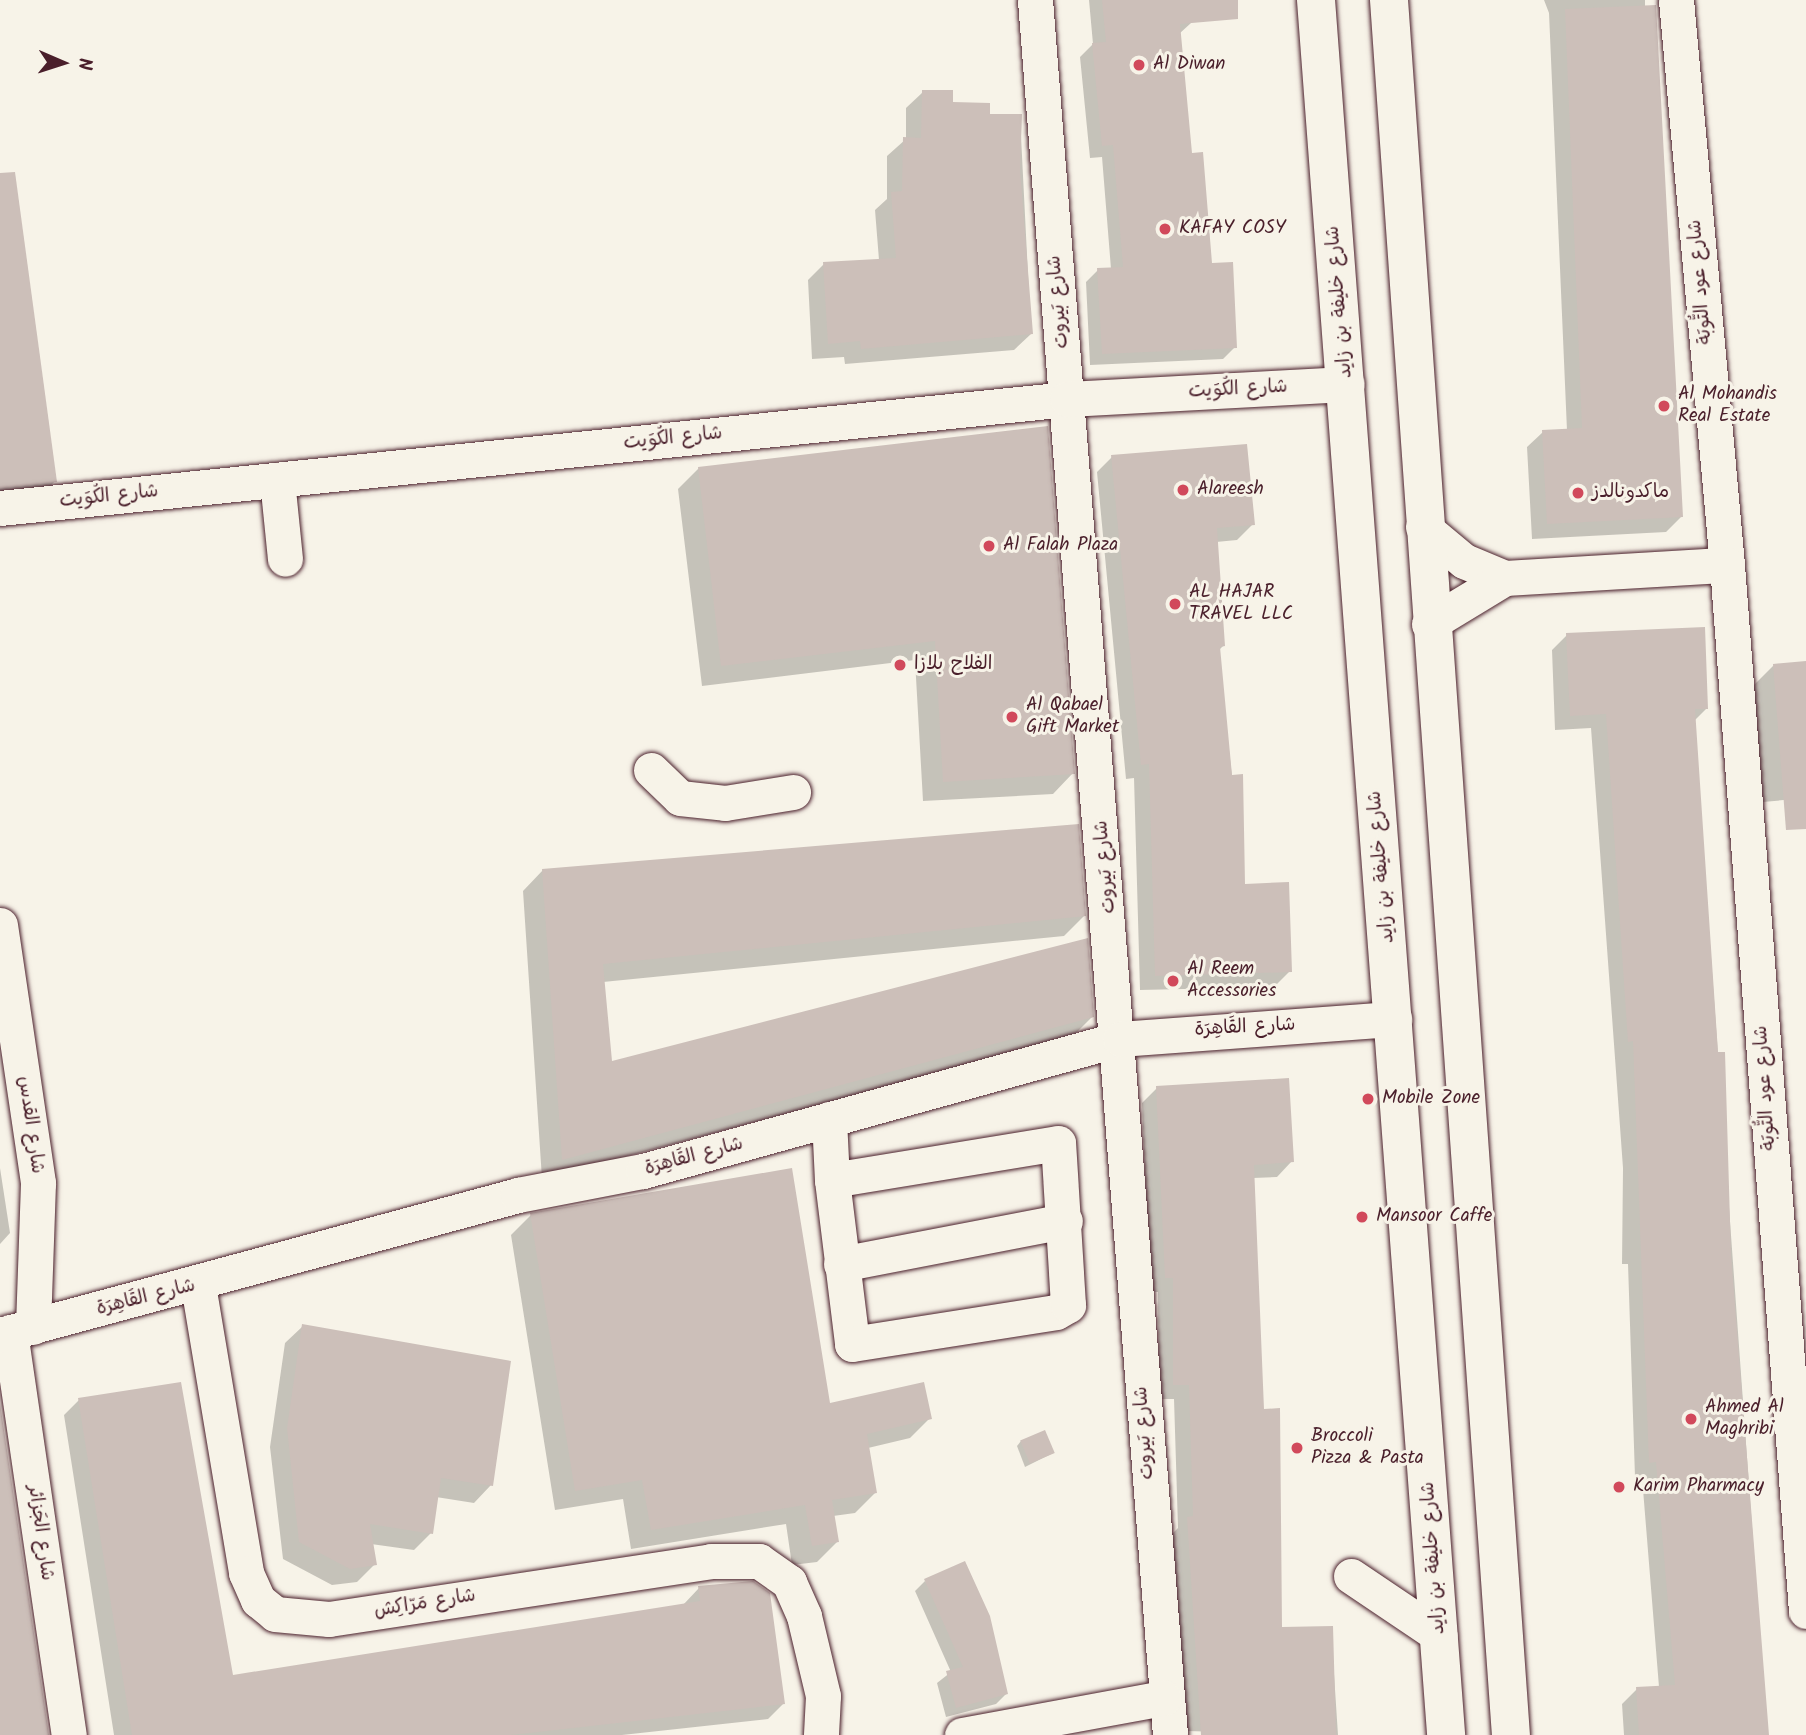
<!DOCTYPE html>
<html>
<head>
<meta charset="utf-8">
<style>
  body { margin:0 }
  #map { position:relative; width:1806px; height:1735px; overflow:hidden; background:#f7f3e8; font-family:Kalam,"Playpen Sans Arabic",sans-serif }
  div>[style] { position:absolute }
  .shadow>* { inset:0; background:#0003 }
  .building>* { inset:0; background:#ccbfb9; transform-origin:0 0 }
  .roads { filter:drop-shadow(0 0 2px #4a1f2b) drop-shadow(0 0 2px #4a1f2b) }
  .minor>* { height:35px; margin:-17.5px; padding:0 17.5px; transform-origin:17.5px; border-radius:17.5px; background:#f7f3e8 }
  .major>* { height:38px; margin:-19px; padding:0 19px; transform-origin:19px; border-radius:19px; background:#f7f3e8 }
  .dots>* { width:19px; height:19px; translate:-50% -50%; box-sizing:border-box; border:4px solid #f7f3e8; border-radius:50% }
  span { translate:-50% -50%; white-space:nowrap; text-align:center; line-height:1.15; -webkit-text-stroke:6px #f7f3e8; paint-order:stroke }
  .poi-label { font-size:19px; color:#4a1f2b }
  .left { translate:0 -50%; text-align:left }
  .street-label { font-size:19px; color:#4a1f2b }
  .north { position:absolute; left:28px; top:28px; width:70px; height:70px; -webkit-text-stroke:5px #f7f3e8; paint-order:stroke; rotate:93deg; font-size:19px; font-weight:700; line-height:28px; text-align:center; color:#4a1f2b }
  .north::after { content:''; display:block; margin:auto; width:24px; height:32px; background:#4a1f2b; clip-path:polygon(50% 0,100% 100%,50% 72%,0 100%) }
</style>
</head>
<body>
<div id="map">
  <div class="shadow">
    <div style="clip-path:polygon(1089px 0,1189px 0,1191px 23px,1179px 34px,1190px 154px,1211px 265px,1235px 347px,1223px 359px,1090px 365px,1086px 282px,1098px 270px,1111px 269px,1102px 157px,1090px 158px,1080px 57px,1093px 44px)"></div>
    <div style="clip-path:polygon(1544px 0,1645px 0,1645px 7px,1655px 7px,1681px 517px,1666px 532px,1532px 539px,1527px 447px,1543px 432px,1567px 431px,1549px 13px)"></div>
    <div style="clip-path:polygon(923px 92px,988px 116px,1020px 116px,1031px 334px,1014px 350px,845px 364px,844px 357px,812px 359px,808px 280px,824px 264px,879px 260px,875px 210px,887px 199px,887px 156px,906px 139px,906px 108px)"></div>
    <div style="clip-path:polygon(0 206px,55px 481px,40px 497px,0 503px)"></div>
    <div style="clip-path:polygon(1046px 428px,1073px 773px,1053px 794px,923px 801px,915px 660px,702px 686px,678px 489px,699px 468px)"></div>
    <div style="clip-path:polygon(1112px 457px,1253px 524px,1237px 540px,1216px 542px,1223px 646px,1218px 651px,1244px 885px,1290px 971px,1274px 987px,1140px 990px,1134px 778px,1126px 779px,1097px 472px)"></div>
    <div style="clip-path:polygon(1567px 635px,1707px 708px,1694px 721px,1767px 1735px,1624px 1735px,1622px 1704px,1637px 1689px,1659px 1687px,1642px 1477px,1635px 1477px,1628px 1264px,1622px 1264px,1623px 1168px,1591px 728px,1555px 730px,1552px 650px)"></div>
    <div style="clip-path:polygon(1806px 663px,1806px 798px,1763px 802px,1753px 686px,1774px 665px)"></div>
    <div style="clip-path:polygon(543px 870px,1084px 916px,1064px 936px,603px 982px,610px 1063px,1092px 1017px,1072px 1037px,542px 1179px,523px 891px)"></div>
    <div style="clip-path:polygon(1157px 1088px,1292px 1161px,1277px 1177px,1253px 1178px,1263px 1411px,1280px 1629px,1331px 1628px,1338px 1735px,1186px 1731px,1172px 1534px,1178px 1528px,1174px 1399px,1159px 1399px,1158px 1292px,1150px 1292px,1142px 1103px)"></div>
    <div style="clip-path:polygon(0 1168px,10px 1233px,0 1244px)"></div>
    <div style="clip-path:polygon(531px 1215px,829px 1406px,930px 1418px,910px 1438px,868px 1448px,875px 1493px,855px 1513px,833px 1516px,837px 1542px,817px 1562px,792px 1565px,786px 1524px,631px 1549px,623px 1499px,555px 1510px,511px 1235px)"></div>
    <div style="clip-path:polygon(303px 1326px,491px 1485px,474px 1503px,436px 1497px,431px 1533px,414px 1550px,371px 1544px,375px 1564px,357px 1582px,332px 1585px,283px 1559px,270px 1447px,285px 1343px)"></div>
    <div style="clip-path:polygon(79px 1400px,231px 1677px,683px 1605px,699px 1588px,783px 1704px,768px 1719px,622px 1735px,114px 1735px,64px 1415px)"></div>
    <div style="clip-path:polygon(1021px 1441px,1053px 1453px,1025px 1467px,1017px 1446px)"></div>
    <div style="clip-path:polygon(925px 1581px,1006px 1694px,996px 1704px,946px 1717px,937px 1683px,951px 1672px,915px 1591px)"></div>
  </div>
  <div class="building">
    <div style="clip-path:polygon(1102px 0,1238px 0,1238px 19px,1180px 24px,1192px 153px,1203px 152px,1212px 263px,1233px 262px,1237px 348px,1102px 354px,1097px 268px,1123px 267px,1113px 145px,1102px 146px,1092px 43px,1106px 42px)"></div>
    <div style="clip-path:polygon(1656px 5px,1683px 517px,1547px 524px,1542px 430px,1582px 428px,1565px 9px)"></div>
    <div style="clip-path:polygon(922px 90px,953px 90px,953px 102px,990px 103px,990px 114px,1022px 114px,1020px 170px,1033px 334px,861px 349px,860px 341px,828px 344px,823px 262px,896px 258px,891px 192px,902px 191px,903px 137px,921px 138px)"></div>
    <div style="clip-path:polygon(15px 172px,57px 482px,0 488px,0 173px)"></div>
    <div style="clip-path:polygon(1048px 426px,1075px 774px,943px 782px,935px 641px,721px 666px,698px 467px)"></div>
    <div style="clip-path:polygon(1247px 444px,1255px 525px,1217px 528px,1225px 646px,1220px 647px,1232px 775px,1243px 774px,1245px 884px,1289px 882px,1292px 972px,1155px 976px,1149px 764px,1141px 765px,1111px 455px)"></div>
    <div style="clip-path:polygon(1705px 627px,1708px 709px,1695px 709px,1718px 1052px,1725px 1052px,1731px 1255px,1769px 1735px,1639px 1735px,1636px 1687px,1675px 1685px,1656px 1462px,1649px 1463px,1633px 1041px,1628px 1042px,1606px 714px,1570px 716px,1566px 633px)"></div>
    <div style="clip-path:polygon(1806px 661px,1806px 829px,1786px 830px,1773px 664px)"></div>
    <div style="clip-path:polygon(1079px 824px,1086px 916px,603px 964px,612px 1061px,1088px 938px,1094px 1017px,562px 1160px,542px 869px)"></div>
    <div style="clip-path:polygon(1289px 1078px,1294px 1162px,1254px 1165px,1264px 1409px,1280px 1408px,1282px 1627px,1333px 1626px,1336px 1735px,1201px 1735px,1187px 1517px,1193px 1516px,1189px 1385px,1173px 1385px,1173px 1278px,1165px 1278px,1156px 1086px)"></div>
    <div style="clip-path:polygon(792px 1168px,830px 1403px,924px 1382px,932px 1419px,867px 1434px,877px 1493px,832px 1500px,839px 1542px,812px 1546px,805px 1505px,651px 1530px,642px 1480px,575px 1491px,530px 1213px)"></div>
    <div style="clip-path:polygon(302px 1324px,511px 1361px,493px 1486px,441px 1478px,433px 1534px,370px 1524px,377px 1565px,350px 1569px,299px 1542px,287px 1428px)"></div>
    <div style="clip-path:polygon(181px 1382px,233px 1675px,700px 1601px,698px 1586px,753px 1581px,770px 1593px,785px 1704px,511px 1735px,132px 1735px,78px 1398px)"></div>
    <div style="clip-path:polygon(0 1403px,49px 1735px,0 1735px)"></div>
    <div style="left:1045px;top:1430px;width:25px;height:27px;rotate:67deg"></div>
    <div style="clip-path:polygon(965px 1561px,990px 1616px,1008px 1694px,956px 1708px,946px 1671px,963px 1667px,924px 1579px)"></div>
  </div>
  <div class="roads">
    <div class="minor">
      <div style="left:1035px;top:0;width:1740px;rotate:85.55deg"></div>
      <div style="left:1676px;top:0;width:567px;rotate:84.84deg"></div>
      <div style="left:1727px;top:565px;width:1049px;rotate:85.68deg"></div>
      <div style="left:277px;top:480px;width:79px;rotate:84.2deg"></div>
      <div style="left:0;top:508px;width:1073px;rotate:-5.83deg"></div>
      <div style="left:1067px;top:399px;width:280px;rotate:-3.1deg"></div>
      <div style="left:1423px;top:527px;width:53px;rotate:39.7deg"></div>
      <div style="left:1464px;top:561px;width:44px;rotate:22.5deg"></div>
      <div style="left:1505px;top:578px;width:222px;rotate:-3.4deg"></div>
      <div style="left:1429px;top:624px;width:89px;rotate:-31.2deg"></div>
      <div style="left:651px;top:770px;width:40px;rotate:44deg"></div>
      <div style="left:680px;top:798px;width:45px;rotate:6.3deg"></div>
      <div style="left:725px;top:803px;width:69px;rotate:-9.2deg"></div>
      <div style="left:0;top:925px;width:261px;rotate:81.6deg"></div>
      <div style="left:38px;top:1183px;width:144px;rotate:92deg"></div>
      <div style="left:829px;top:1119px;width:61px;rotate:87.2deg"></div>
      <div style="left:832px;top:1180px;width:165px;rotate:83deg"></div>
      <div style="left:852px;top:1344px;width:206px;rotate:-8.9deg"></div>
      <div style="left:1056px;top:1312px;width:14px;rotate:-30deg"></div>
      <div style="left:1068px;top:1305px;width:162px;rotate:-93.5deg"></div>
      <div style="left:1058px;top:1143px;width:229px;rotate:170.7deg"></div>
      <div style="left:841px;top:1264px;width:228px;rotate:-10.9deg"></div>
      <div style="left:198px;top:1285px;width:292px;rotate:80.5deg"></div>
      <div style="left:246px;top:1573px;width:30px;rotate:66deg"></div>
      <div style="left:258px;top:1600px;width:22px;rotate:39deg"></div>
      <div style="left:275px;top:1614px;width:54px;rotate:5.3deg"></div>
      <div style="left:329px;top:1619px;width:386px;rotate:-8.6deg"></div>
      <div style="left:711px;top:1561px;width:48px"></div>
      <div style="left:759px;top:1561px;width:37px;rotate:35deg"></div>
      <div style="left:789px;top:1582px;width:37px;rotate:66deg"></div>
      <div style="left:804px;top:1616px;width:82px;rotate:76.6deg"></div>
      <div style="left:823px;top:1696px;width:39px;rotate:93deg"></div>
      <div style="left:10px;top:1332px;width:407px;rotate:81.7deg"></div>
      <div style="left:0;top:1335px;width:537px;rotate:-15.12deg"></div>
      <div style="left:518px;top:1195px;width:127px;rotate:-10.9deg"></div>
      <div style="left:643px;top:1171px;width:495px;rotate:-15.5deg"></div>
      <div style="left:1120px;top:1039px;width:275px;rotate:-4.2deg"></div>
      <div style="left:1351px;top:1576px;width:107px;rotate:34deg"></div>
      <div style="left:962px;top:1735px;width:205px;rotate:-10.4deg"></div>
    </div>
    <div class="major">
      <div style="left:1316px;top:0;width:1740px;rotate:85.71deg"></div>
      <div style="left:1389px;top:0;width:1739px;rotate:85.98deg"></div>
    </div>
  </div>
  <div class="dots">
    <div style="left:1139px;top:65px;background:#d1495b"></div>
    <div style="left:1165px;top:229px;background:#d1495b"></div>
    <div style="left:1664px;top:406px;background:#d1495b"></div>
    <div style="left:1183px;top:490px;background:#d1495b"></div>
    <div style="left:1578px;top:493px;background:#d1495b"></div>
    <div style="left:989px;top:546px;background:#d1495b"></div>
    <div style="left:1175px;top:604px;background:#d1495b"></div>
    <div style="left:900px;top:665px;background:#d1495b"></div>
    <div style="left:1012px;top:717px;background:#d1495b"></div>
    <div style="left:1173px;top:981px;background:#d1495b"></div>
    <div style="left:1368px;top:1099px;background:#d1495b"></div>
    <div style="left:1362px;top:1217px;background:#d1495b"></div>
    <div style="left:1691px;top:1419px;background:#d1495b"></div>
    <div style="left:1297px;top:1448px;background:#d1495b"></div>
    <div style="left:1619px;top:1487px;background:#d1495b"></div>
  </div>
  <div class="poi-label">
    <span class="left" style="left:1153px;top:65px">Al Diwan</span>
    <span class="left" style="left:1179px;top:229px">KAFAY COSY</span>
    <span class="left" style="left:1678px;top:406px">Al Mohandis<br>Real Estate</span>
    <span class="left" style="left:1197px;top:490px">Alareesh</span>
    <span class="left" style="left:1592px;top:493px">ماكدونالدز</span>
    <span class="left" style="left:1003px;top:546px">Al Falah Plaza</span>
    <span class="left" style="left:1189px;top:604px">AL HAJAR<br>TRAVEL LLC</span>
    <span class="left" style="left:914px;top:665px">الفلاح بلازا</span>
    <span class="left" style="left:1026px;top:717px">Al Qabael<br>Gift Market</span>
    <span class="left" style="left:1187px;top:981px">Al Reem<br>Accessories</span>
    <span class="left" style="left:1382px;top:1099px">Mobile Zone</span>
    <span class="left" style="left:1376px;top:1217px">Mansoor Caffe</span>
    <span class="left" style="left:1705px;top:1419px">Ahmed Al<br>Maghribi</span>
    <span class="left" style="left:1311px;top:1448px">Broccoli<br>Pizza &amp; Pasta</span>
    <span class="left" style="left:1633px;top:1487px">Karim Pharmacy</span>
  </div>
  <div class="street-label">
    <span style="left:1701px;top:282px;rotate:-95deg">شارع عود التُّوبَة</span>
    <span style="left:1059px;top:302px;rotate:-95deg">شارع بَيروت</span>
    <span style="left:1340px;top:302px;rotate:-95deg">شارع خليفة بن زايد</span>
    <span style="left:1238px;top:390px;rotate:-3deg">شارع الكُوَيت</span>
    <span style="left:673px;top:439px;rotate:-6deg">شارع الكُوَيت</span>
    <span style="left:109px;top:497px;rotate:-6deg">شارع الكُوَيت</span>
    <span style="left:1106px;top:867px;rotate:-95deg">شارع بَيروت</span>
    <span style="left:1382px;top:867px;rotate:-95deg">شارع خليفة بن زايد</span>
    <span style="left:1245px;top:1028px;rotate:-3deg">شارع القَاهِرَة</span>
    <span style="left:1766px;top:1088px;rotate:-94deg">شارع عود التُّوبَة</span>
    <span style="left:30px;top:1125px;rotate:82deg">شارع القدس</span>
    <span style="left:694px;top:1157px;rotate:-15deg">شارع القَاهِرَة</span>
    <span style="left:146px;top:1298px;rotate:-14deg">شارع القَاهِرَة</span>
    <span style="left:1145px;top:1433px;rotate:-94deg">شارع بَيروت</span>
    <span style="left:40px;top:1533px;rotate:82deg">شارع الجَزائر</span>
    <span style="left:1434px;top:1558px;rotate:-94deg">شارع خليفة بن زايد</span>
    <span style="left:425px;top:1604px;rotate:-9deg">شارع مَرّاكِش</span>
  </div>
  <div class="north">N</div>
</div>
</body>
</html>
